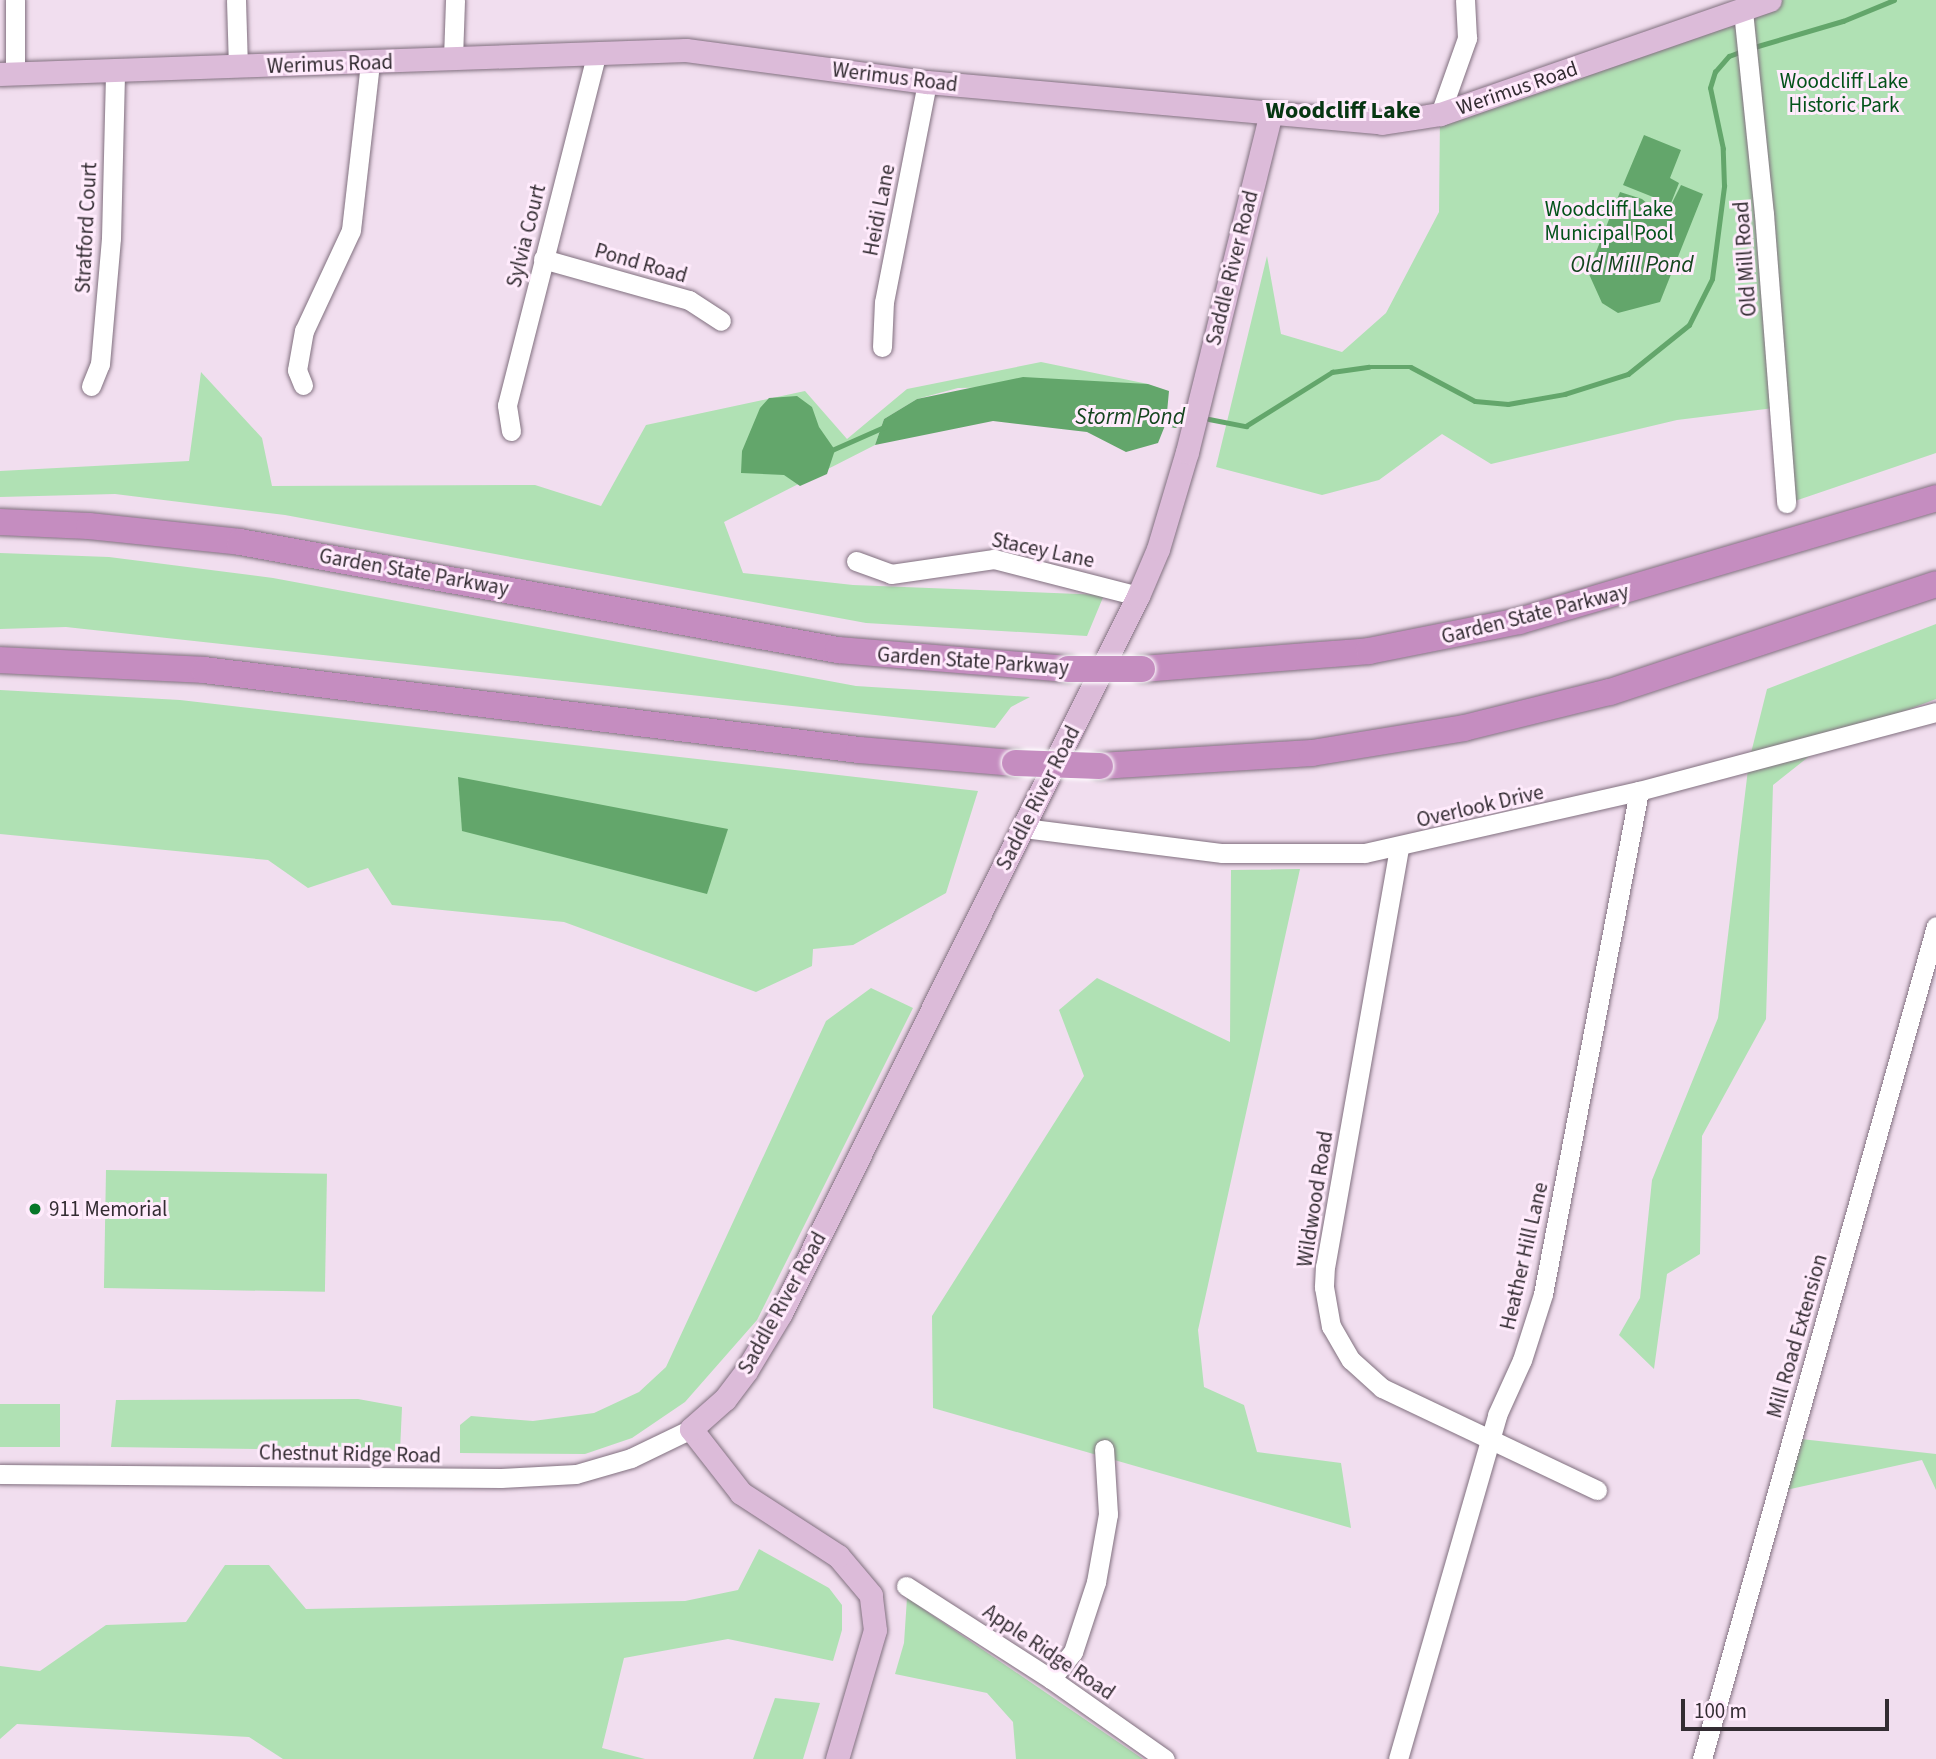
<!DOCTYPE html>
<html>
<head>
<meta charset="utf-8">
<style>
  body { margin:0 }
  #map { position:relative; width:1936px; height:1759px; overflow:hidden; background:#f1deef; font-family:"Source Sans 3",sans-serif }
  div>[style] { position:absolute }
  .green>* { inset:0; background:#b0e1b4; transform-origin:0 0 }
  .water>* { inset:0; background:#63a66b }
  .stream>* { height:4.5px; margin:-2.25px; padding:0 2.25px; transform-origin:2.25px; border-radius:2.25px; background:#63a66b }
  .roads { filter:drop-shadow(0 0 2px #81707f) drop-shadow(0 0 2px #81707f) }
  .minor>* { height:19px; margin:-9.5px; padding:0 9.5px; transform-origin:9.5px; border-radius:9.5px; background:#fff }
  .major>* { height:23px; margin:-11.5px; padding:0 11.5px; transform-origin:11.5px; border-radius:11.5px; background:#dcbbd9 }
  .highway>* { height:26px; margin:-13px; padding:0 13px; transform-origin:13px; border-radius:13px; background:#c58dc0 }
  .bridges { filter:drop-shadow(0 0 2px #fff) drop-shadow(0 0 2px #fff) }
  .highway-bridge>* { height:26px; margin:-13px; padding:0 13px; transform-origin:13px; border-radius:13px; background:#c58dc0 }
  .dots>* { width:19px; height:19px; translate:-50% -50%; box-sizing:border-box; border:4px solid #ffebfc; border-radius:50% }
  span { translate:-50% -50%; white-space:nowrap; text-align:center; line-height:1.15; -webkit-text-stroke:6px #ffebfc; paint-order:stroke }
  .street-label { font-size:21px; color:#332c32 }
  .park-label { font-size:21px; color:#03521a }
  .poi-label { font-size:21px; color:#332c32 }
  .left { translate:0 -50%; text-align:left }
  .water-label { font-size:23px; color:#14451e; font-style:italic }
  .quarter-label { font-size:24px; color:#073612; font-weight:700 }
  .scale { position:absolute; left:1681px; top:1699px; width:208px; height:32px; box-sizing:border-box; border:4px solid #332c32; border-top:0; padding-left:9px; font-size:21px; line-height:24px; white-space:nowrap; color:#332c32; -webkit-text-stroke:5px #ffebfc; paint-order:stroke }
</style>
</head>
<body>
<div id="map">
  <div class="green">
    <div style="clip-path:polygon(1770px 0,1936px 0,1936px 453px,1789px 503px,1774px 408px,1677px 420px,1491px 464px,1442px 434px,1379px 480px,1322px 495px,1216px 467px,1267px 256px,1281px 334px,1342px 352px,1386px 313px,1439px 212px,1440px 114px)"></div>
    <div style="clip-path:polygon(1041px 362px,1148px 384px,958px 388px,917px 399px,884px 419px,875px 445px,724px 522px,743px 573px,853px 585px,1104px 595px,1087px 636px,866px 623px,285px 515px,115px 494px,0 497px,0 471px,189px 461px,201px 372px,262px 438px,272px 486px,535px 485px,601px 506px,646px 425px,805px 391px,847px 439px,907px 389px)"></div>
    <div style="clip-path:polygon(0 553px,109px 557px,273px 578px,856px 686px,1030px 697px,1011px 707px,995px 728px,66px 627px,0 629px)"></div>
    <div style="clip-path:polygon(1936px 624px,1936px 699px,1831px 739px,1773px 785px,1766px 1019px,1702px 1136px,1700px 1254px,1667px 1274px,1654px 1369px,1619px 1335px,1640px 1298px,1652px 1180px,1718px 1018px,1749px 761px,1767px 689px)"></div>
    <div style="clip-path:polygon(0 690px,180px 700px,978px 791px,946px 893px,853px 945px,813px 949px,812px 966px,756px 992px,564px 922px,392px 905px,368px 868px,308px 888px,268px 860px,0 834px)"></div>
    <div style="clip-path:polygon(1300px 869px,1198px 1330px,1204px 1387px,1244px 1405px,1257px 1452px,1341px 1463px,1351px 1528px,933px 1408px,932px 1316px,1084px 1076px,1059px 1010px,1097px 978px,1230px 1042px,1231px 870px)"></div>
    <div style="clip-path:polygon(871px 988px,913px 1008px,757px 1320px,685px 1402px,632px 1438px,585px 1454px,460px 1453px,460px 1425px,471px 1416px,533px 1421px,594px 1413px,639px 1392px,666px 1367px,826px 1021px)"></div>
    <div style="left:106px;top:1170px;width:221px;height:118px;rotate:1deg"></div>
    <div style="clip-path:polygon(358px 1399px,402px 1407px,400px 1451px,111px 1447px,116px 1400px)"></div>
    <div style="left:60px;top:1404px;width:43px;height:60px;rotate:90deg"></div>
    <div style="clip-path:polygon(1792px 1438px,1936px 1454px,1936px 1490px,1922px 1460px,1777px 1492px)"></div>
    <div style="clip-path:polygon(759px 1549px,829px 1588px,842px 1605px,842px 1630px,833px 1661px,728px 1639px,624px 1658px,602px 1748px,645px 1759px,283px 1759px,249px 1737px,17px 1724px,0 1739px,0 1666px,40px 1671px,106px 1625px,186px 1622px,225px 1565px,269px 1565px,306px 1609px,685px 1601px,738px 1590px)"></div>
    <div style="clip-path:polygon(907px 1598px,1143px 1759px,1016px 1759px,1013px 1722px,987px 1693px,895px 1674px,904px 1643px)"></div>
    <div style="clip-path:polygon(775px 1698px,820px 1703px,803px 1759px,753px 1759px)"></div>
  </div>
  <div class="water">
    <div style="clip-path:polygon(1644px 135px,1681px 150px,1670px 178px,1679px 183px,1667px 213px,1681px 185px,1703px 194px,1660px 302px,1618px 313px,1602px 303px,1588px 272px,1620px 192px,1642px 199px,1649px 205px,1647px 213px,1652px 214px,1658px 199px,1623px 185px)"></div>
    <div style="clip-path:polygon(1023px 377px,1148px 384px,1169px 391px,1166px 423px,1158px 443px,1126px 452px,1087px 432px,993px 421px,875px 445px,884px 419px,917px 399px)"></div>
    <div style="clip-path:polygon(797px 396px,812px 407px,819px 427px,835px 450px,827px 474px,800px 486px,784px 475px,741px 473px,742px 451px,760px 408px,769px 398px)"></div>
    <div style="clip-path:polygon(458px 777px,728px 829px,707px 894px,462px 831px)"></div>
  </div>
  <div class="stream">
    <div style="left:1751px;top:48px;width:96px;rotate:-16.4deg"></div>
    <div style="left:1843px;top:21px;width:55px;rotate:-22.4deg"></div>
    <div style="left:1209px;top:419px;width:38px;rotate:11deg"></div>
    <div style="left:1246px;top:426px;width:102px;rotate:-32.1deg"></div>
    <div style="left:1332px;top:372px;width:37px;rotate:-8deg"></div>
    <div style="left:1369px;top:367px;width:42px"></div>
    <div style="left:1411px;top:367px;width:72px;rotate:28deg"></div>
    <div style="left:1475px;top:401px;width:33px;rotate:5deg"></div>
    <div style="left:1508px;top:404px;width:58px;rotate:-10deg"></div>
    <div style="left:1565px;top:394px;width:66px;rotate:-17.6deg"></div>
    <div style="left:1628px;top:374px;width:78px;rotate:-38.8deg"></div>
    <div style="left:1689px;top:325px;width:51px;rotate:-63.4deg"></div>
    <div style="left:1712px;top:279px;width:94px;rotate:-82.6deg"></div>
    <div style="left:1724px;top:186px;width:37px;rotate:-92deg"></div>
    <div style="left:1723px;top:149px;width:62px;rotate:-102deg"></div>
    <div style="left:1710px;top:88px;width:17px;rotate:-73deg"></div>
    <div style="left:1715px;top:72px;width:21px;rotate:-49deg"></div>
    <div style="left:1729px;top:56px;width:15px;rotate:-20deg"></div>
    <div style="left:1164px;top:422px;width:11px;rotate:15deg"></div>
    <div style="left:832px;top:450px;width:57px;rotate:-23.9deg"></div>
  </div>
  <div class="roads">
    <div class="minor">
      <div style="left:236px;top:0;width:67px;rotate:88.3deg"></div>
      <div style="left:1743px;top:11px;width:204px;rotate:84.1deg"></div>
      <div style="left:1764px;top:214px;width:290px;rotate:85.6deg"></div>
      <div style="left:453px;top:58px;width:58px;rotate:-88deg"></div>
      <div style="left:15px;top:74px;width:74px;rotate:-90deg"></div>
      <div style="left:1440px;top:114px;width:81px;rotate:-70.4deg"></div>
      <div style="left:1467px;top:38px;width:38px;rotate:-93deg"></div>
      <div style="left:543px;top:259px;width:152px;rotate:15.7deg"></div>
      <div style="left:689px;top:300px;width:38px;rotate:33deg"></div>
      <div style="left:882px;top:347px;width:45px;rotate:-87.5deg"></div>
      <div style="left:884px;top:302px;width:224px;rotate:-78.9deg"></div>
      <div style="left:303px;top:385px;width:16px;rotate:-112deg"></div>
      <div style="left:297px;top:370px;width:40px;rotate:-80deg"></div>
      <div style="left:304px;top:331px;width:111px;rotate:-65deg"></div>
      <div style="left:351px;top:230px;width:167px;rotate:-83.5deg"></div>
      <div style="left:91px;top:386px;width:24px;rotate:-68deg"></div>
      <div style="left:100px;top:364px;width:126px;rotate:-85deg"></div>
      <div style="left:111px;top:238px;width:167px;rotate:-88.6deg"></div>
      <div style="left:511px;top:431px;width:26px;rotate:-99deg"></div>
      <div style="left:507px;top:405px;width:364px;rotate:-75.7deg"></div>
      <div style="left:856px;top:561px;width:37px;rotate:20deg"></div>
      <div style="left:891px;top:574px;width:104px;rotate:-8.3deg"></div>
      <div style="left:994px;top:559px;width:149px;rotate:14.4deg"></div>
      <div style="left:1024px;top:828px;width:200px;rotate:7.2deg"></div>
      <div style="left:1222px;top:853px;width:143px"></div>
      <div style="left:1365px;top:853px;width:281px;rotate:-12.8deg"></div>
      <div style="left:1639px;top:791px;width:307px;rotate:-14.9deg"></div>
      <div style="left:1399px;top:848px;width:424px;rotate:100deg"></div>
      <div style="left:1325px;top:1266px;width:21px;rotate:93deg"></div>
      <div style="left:1324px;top:1287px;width:40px;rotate:80deg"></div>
      <div style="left:1331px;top:1326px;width:39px;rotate:60deg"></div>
      <div style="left:1351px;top:1360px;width:42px;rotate:42.1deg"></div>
      <div style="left:1382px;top:1388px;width:238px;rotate:25.4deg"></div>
      <div style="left:0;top:1474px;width:501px;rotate:0.46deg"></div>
      <div style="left:501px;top:1478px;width:75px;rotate:-3.1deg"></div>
      <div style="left:576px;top:1474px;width:57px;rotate:-16.2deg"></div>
      <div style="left:631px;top:1458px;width:67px;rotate:-25.8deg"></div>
      <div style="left:906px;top:1586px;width:172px;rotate:32.7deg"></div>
      <div style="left:1051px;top:1679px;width:139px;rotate:35.1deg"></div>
      <div style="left:1051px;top:1679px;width:35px;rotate:-51deg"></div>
      <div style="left:1073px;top:1652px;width:74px;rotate:-71.8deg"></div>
      <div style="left:1096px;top:1582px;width:69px;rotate:-80deg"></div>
      <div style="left:1108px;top:1514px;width:65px;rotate:-93.5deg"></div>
      <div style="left:1398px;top:1759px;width:358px;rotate:-73.9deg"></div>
      <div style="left:1497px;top:1415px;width:60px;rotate:-65.6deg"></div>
      <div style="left:1522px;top:1360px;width:69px;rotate:-72.3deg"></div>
      <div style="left:1543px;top:1294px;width:512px;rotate:-79.19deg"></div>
      <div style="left:1702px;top:1759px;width:865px;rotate:-74.31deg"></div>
    </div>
    <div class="major">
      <div style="left:0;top:74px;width:686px;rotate:-2deg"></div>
      <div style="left:686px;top:50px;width:243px;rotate:7.6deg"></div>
      <div style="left:927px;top:82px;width:457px;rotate:5.1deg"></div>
      <div style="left:1382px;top:123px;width:59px;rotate:-8.8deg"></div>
      <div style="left:1440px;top:114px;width:349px;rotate:-19.1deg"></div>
      <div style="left:837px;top:1759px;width:134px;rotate:-73.6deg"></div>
      <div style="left:875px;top:1630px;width:35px;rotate:-97deg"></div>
      <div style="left:871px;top:1595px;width:51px;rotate:-130.2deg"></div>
      <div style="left:838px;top:1556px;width:116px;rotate:-147deg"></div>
      <div style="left:741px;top:1493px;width:81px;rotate:-128deg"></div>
      <div style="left:691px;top:1429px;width:45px;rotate:-41.4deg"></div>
      <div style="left:725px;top:1399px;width:35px;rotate:-53deg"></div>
      <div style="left:746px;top:1371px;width:68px;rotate:-58.9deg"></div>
      <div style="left:781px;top:1313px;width:801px;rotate:-63.53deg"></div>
      <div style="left:1138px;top:596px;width:51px;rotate:-66.9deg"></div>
      <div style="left:1158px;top:549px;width:101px;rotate:-73.4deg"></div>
      <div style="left:1187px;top:452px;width:346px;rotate:-76.1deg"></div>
    </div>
    <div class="highway">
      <div style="left:0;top:522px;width:89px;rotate:2.6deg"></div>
      <div style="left:89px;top:526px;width:152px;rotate:6deg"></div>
      <div style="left:240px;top:542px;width:608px;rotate:10.24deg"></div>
      <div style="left:838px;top:650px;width:231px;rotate:4.7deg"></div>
      <div style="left:0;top:660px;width:204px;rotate:2.8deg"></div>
      <div style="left:204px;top:670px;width:660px;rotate:6.96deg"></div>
      <div style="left:859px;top:750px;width:157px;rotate:4.8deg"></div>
      <div style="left:1142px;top:669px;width:228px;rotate:-4.5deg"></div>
      <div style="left:1369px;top:651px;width:153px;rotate:-11.3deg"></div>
      <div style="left:1519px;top:621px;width:435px;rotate:-16.4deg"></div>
      <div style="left:1100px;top:766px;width:212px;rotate:-3.5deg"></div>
      <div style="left:1312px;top:753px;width:154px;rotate:-9.3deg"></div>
      <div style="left:1464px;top:728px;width:150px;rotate:-13.9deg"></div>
      <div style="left:1610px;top:692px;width:343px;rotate:-18.3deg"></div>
    </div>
  </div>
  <div class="bridges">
    <div class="highway-bridge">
      <div style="left:1068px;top:669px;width:74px"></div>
      <div style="left:1015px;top:763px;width:85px;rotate:2deg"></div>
    </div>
  </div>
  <div class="dots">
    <div style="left:35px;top:1209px;background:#09772a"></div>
  </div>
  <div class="street-label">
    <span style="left:330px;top:64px;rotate:-2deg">Werimus Road</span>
    <span style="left:895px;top:77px;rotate:7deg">Werimus Road</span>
    <span style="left:1517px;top:88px;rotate:-19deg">Werimus Road</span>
    <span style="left:879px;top:210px;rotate:-79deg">Heidi Lane</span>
    <span style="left:86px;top:228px;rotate:-87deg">Stratford Court</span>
    <span style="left:526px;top:236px;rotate:-76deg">Sylvia Court</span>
    <span style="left:1745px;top:259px;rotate:-94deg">Old Mill Road</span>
    <span style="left:641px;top:263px;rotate:16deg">Pond Road</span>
    <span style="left:1232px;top:268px;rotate:-76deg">Saddle River Road</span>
    <span style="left:1043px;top:550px;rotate:12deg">Stacey Lane</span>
    <span style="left:414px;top:572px;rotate:10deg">Garden State Parkway</span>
    <span style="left:1535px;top:614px;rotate:-14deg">Garden State Parkway</span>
    <span style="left:973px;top:661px;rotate:4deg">Garden State Parkway</span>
    <span style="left:1038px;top:798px;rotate:-63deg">Saddle River Road</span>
    <span style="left:1480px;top:806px;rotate:-13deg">Overlook Drive</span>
    <span style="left:1315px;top:1199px;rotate:-81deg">Wildwood Road</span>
    <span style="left:1524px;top:1256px;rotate:-77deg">Heather Hill Lane</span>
    <span style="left:782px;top:1303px;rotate:-61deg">Saddle River Road</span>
    <span style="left:1797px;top:1336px;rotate:-74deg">Mill Road Extension</span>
    <span style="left:350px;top:1454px;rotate:1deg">Chestnut Ridge Road</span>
    <span style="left:1049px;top:1652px;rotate:34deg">Apple Ridge Road</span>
  </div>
  <div class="park-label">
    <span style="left:1844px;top:93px">Woodcliff Lake<br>Historic Park</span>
    <span style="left:1609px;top:221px">Woodcliff Lake<br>Municipal Pool</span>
  </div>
  <div class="poi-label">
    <span class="left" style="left:49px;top:1209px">911 Memorial</span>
  </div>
  <div class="water-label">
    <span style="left:1632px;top:265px">Old Mill Pond</span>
    <span style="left:1130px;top:417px">Storm Pond</span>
  </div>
  <div class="quarter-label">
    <span style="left:1343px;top:111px">Woodcliff Lake</span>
  </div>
  <div class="scale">100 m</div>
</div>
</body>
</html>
